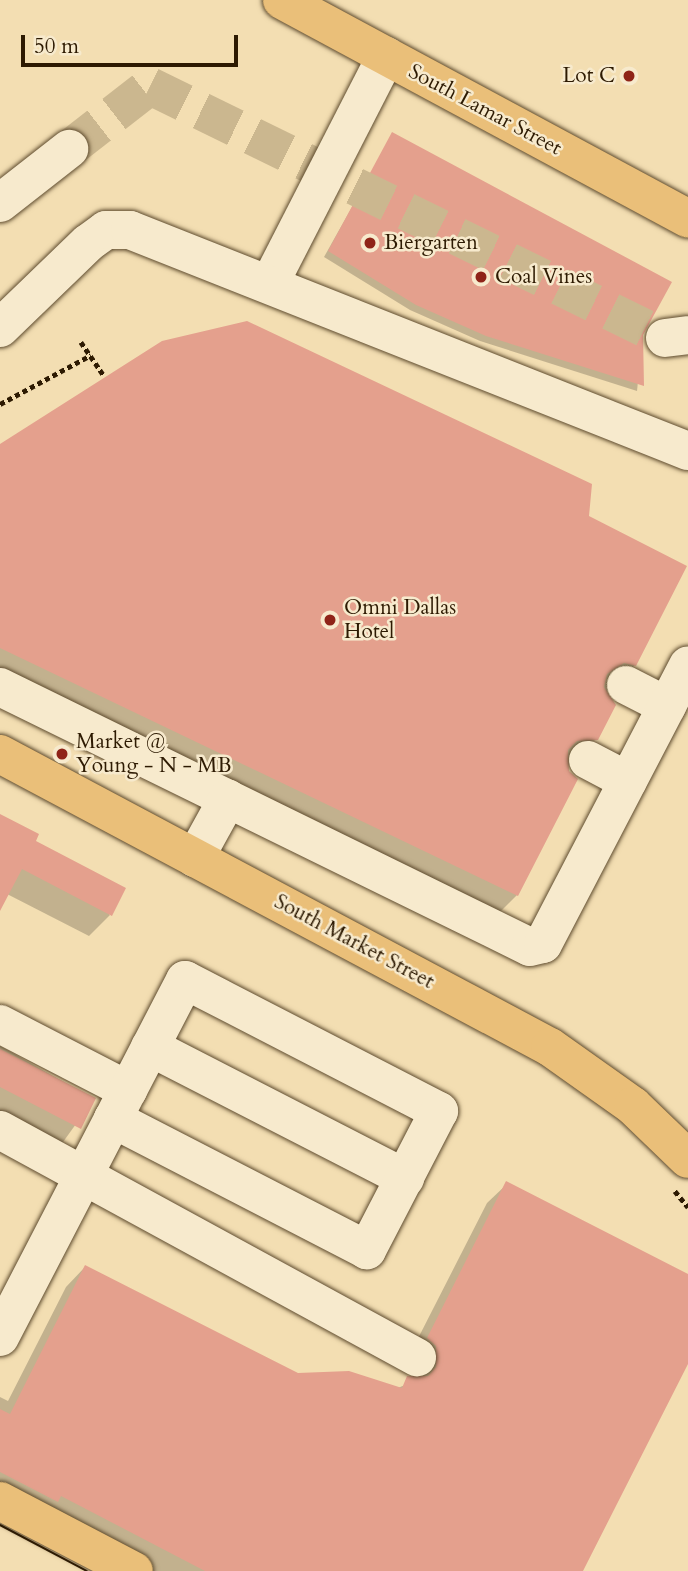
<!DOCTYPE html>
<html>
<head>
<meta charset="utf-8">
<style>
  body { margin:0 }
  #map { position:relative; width:688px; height:1571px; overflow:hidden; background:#f3deb2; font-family:Cardo,serif }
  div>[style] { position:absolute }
  .shadow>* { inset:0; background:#0003 }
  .building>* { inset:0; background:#e4a08d }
  .minor-tunnel>* { height:38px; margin-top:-19px; transform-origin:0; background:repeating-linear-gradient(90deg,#cbb78f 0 38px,transparent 0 57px) }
  .path>* { height:4.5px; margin-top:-2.25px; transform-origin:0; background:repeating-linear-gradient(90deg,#2d1a02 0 5px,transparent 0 8.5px) }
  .roads { filter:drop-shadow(0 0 2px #5e4b2e) drop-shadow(0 0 2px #5e4b2e) }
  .minor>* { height:38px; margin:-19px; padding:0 19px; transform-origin:19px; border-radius:19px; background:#f7eacd }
  .major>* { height:38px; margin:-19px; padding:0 19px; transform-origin:19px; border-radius:19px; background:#eabf79 }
  .tram>* { height:2px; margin:-1px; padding:0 1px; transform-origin:1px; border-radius:1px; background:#2d1a02 }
  .dots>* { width:19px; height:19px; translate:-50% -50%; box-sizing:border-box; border:4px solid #f7eacd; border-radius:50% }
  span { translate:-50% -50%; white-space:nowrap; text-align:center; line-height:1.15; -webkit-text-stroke:5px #f7eacd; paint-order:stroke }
  .poi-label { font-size:21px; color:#2d1a02 }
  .right { translate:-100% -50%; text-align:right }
  .left { translate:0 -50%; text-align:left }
  .street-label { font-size:21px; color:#2d1a02 }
  .scale { position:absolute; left:21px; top:35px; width:217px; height:32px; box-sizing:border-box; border:4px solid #2d1a02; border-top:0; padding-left:9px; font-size:21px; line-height:24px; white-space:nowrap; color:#2d1a02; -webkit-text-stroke:5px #f7eacd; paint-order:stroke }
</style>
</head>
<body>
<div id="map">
  <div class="shadow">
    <div style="clip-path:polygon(393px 134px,643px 332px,637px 391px,480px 341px,410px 310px,324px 257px)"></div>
    <div style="clip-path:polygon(0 446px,587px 517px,635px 665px,606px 693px,596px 739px,567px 767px,517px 895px,490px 922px,0 688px)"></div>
    <div style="clip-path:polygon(0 816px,110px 915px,89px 936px,7px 894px,0 907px)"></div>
    <div style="clip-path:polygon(0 1046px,94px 1099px,58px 1149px,0 1119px)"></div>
    <div style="clip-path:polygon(507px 1184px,688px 1276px,688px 1360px,581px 1571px,143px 1571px,0 1499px,0 1397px,8px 1401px,66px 1287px,85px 1267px,297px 1375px,398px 1388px,420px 1378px,408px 1358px,487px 1203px)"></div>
  </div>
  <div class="building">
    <div style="clip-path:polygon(392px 132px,672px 282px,643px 335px,644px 386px,486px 336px,416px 305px,328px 251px)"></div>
    <div style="clip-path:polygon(247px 321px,592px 484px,589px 516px,687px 566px,636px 666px,624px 663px,607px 674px,604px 687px,616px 705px,598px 740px,577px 741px,568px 750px,569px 771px,578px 779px,518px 896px,0 648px,0 444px,162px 341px)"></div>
    <div style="clip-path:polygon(0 814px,39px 834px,36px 841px,126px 888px,112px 916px,22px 869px,0 911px)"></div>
    <div style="clip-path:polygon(0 1049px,96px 1098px,81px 1129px,0 1087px)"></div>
    <div style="clip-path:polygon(506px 1181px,688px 1274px,688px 1364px,583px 1571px,205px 1571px,61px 1496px,58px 1502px,0 1472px,0 1409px,10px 1414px,85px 1265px,298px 1373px,349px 1371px,402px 1388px,407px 1376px,428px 1376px,436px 1367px,436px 1346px,427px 1338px)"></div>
  </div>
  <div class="minor-tunnel">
    <div style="left:69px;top:149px;width:103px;rotate:-37.9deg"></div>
    <div style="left:150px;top:86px;width:573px;rotate:26.07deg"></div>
  </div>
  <div class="path">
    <div style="left:81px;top:342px;width:42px;rotate:55.6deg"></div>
    <div style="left:0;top:404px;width:103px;rotate:-28.3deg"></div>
    <div style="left:675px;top:1191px;width:21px;rotate:51deg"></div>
  </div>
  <div class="roads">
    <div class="minor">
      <div style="left:0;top:203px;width:88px;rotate:-38deg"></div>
      <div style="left:270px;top:283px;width:255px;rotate:-62.9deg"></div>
      <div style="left:0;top:328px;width:122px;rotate:-44deg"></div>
      <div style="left:88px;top:243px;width:22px;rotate:-36deg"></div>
      <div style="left:106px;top:230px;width:24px"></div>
      <div style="left:130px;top:230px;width:600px;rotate:21.61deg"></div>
      <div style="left:665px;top:338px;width:23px;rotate:-7deg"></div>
      <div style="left:626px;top:685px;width:46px;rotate:27.1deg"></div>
      <div style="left:0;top:687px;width:590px;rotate:26.13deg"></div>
      <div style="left:530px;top:947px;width:13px;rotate:-13deg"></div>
      <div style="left:543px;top:944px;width:314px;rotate:-62.5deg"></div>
      <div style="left:588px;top:760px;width:45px;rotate:27.7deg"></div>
      <div style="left:195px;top:858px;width:68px;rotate:-61.2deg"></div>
      <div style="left:0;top:1024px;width:144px;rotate:27.3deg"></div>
      <div style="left:150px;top:1047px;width:287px;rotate:27.2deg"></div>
      <div style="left:0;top:1130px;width:475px;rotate:28.6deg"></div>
      <div style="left:0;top:1337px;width:246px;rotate:-62.6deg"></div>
      <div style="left:113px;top:1119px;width:33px;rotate:-63deg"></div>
      <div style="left:128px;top:1090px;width:124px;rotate:-62.6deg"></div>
      <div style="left:185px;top:980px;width:286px;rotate:27.3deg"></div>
      <div style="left:439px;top:1111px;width:157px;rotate:117.4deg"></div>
      <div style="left:367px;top:1250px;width:286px;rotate:-152.7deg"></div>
    </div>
    <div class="major">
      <div style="left:282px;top:0;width:461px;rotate:28.3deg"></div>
      <div style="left:0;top:754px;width:623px;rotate:28.05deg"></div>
      <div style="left:550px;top:1047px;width:102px;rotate:35.4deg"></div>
      <div style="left:633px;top:1106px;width:76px;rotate:43.9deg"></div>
      <div style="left:0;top:1501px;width:151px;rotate:27.6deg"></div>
    </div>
  </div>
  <div class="tram">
    <div style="left:0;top:1525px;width:98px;rotate:27.9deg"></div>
  </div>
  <div class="dots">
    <div style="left:629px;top:76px;background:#8f2418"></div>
    <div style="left:370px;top:243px;background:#8f2418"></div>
    <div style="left:481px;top:277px;background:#8f2418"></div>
    <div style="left:330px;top:620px;background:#8f2418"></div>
    <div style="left:62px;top:754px;background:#8f2418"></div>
  </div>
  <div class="poi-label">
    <span class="right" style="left:615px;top:76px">Lot C</span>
    <span class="left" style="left:384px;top:243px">Biergarten</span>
    <span class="left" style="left:495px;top:277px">Coal Vines</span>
    <span class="left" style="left:344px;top:620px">Omni Dallas<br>Hotel</span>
    <span class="left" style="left:76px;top:754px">Market @<br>Young - N - MB</span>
  </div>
  <div class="street-label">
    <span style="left:485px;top:110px;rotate:28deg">South Lamar Street</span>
    <span style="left:354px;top:942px;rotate:28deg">South Market Street</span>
  </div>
  <div class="scale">50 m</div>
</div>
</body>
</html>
